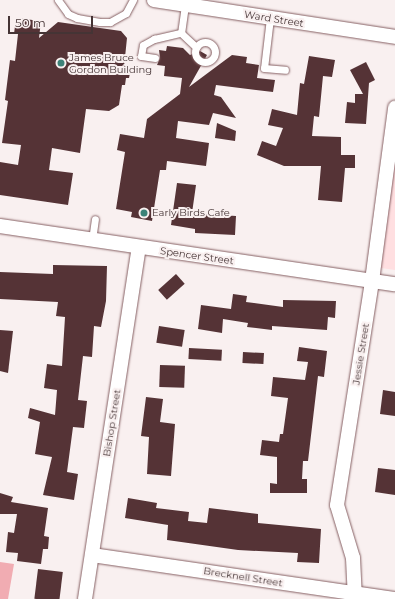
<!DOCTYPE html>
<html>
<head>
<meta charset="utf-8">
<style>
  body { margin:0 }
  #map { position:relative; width:395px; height:599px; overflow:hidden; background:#f9f0f0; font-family:Montserrat,sans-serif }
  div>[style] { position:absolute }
  .built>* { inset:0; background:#ffdfe1 }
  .green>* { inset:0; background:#f1acb2 }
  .building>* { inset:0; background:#553336; transform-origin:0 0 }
  .roads { filter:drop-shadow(0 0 1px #866063) drop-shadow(0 0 1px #866063) }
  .service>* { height:7px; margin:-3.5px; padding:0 3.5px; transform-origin:3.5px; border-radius:3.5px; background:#fff }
  .service>.ring { margin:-3.5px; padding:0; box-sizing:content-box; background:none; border:7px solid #fff; border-radius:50% }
  .minor>* { height:14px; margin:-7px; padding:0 7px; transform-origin:7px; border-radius:7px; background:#fff }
  .dots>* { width:11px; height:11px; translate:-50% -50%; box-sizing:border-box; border:2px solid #f9f0f0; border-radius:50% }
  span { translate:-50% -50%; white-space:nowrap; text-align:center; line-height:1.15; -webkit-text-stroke:4px #f9f0f0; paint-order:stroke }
  .street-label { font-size:10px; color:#453435 }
  .poi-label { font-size:10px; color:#453435 }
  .left { translate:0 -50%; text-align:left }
  .scale { position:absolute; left:8px; top:16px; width:85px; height:18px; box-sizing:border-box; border:2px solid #453435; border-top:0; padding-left:5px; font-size:12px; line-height:14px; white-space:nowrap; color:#453435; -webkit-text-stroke:3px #f9f0f0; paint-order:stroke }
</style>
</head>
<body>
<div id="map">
  <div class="built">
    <div style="clip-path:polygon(395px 138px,395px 270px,374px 267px)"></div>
  </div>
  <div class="green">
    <div style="clip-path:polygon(0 562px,14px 564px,8px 599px,0 599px)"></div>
  </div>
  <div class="building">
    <div style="clip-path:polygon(16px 18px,41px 21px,39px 38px,58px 22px,121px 31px,127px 38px,124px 67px,131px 68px,129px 78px,126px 78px,125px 85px,122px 85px,119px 105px,109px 111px,86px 109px,80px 153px,52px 148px,49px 170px,73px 173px,68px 205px,0 195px,0 162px,18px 165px,21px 145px,2px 143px,8px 101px,5px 100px,10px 60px,15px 61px,18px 34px,14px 34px)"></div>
    <div style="clip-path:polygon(167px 46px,183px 48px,190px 55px,200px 51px,207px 55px,189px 87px,232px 55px,247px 57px,246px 63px,259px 65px,257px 78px,275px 80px,273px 92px,216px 85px,214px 95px,221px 97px,236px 118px,213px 113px,209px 125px,178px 121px,176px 138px,209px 143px,206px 166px,167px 161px,166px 170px,160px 170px,152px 221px,131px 217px,132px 212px,116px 209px,125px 152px,117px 150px,120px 134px,144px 138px,147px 119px,180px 94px,182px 78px,164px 76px,165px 66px,157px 65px,160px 58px,159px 50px,166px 51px)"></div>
    <div style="clip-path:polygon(309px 56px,335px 60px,332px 77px,323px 76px,319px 117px,314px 116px,312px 136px,341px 137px,341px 155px,355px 155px,355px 168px,345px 168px,342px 202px,318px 200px,321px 166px,284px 166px,257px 155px,262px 141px,276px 146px,283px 128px,268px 125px,272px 109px,297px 115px,300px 83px,304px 84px)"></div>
    <div style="clip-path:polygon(366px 62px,375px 80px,369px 83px,366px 124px,345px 123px,347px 102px,355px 103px,355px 94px,363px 94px,350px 70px)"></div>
    <div style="clip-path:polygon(217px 123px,236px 131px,235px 141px,215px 138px)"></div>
    <div style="clip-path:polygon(177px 183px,196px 185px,192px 213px,236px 216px,235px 235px,195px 233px,195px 229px,171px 225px)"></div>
    <div style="clip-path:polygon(53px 265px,107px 266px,106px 301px,101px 327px,94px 326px,92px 357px,83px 356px,78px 400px,87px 401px,84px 428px,73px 427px,67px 472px,78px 474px,74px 500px,43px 495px,52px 457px,35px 454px,40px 422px,28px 418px,30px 408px,55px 415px,57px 390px,44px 388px,47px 364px,62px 366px,65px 317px,56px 316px,58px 302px,0 299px,0 272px,53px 274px)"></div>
    <div style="left:176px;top:274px;width:13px;height:24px;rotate:48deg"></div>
    <div style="clip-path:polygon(233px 294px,247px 296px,246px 302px,283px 307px,283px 300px,336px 301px,335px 318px,328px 317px,327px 330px,272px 326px,272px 330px,247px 327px,248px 323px,223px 319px,222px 333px,198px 329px,201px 305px,231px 309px)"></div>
    <div style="left:159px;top:326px;width:26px;height:17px;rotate:9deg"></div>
    <div style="clip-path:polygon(0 330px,13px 331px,8px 373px,0 371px)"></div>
    <div style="clip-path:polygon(299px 347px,327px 351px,324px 377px,318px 376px,308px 461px,303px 461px,302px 479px,307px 479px,307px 493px,270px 493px,270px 483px,277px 484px,277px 457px,260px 455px,262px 440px,279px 442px,280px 434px,283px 434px,288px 398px,271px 396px,273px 377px,305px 380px,308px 362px,297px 361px)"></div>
    <div style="left:189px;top:348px;width:33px;height:11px;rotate:3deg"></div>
    <div style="left:243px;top:352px;width:21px;height:11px;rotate:3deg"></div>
    <div style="left:160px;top:365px;width:25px;height:22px;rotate:2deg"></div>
    <div style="clip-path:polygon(383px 390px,395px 392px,395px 416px,380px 414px)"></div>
    <div style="clip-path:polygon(146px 397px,163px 399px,160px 422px,175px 424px,171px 476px,147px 474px,149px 437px,141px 436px)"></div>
    <div style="clip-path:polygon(378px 468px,395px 470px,395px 495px,375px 492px)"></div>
    <div style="clip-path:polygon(0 493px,13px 497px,11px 502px,48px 508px,44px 536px,49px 537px,48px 549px,43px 549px,41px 564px,17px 561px,18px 553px,6px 552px,8px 532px,14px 533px,17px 514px,0 514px)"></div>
    <div style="clip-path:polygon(128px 498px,157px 503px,156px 508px,189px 512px,188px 521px,207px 523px,209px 508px,258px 514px,258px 523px,321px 529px,319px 563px,297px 562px,298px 553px,238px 550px,167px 540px,168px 525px,125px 518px)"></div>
    <div style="left:38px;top:569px;width:25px;height:30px;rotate:7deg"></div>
  </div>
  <div class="roads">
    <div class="service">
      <div style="left:58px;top:0;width:17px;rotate:54deg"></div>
      <div style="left:68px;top:14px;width:10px;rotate:24deg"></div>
      <div style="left:77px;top:18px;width:23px;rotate:10deg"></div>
      <div style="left:100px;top:22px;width:10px"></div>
      <div style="left:110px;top:22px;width:18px;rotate:-29deg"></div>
      <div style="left:126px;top:13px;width:15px;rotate:-62deg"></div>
      <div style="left:185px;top:5px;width:28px;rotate:98deg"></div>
      <div style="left:181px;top:33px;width:21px;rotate:43deg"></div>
      <div style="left:270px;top:18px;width:50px;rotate:96.8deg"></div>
      <div style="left:264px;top:68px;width:21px;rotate:5deg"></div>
      <div class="ring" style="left:195px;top:42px;width:13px;height:13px"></div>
      <div style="left:155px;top:58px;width:14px;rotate:-172deg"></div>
      <div style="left:141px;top:56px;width:11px;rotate:-80deg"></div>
      <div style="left:143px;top:45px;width:13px;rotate:-29deg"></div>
      <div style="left:154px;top:39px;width:28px;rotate:-13deg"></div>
      <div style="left:92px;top:240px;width:21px;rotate:-82deg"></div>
    </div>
    <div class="minor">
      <div style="left:154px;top:0;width:244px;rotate:8.7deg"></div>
      <div style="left:0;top:226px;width:399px;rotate:8.4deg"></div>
      <div style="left:92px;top:555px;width:305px;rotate:8.3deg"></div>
      <div style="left:85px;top:599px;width:355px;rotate:-81.3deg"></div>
      <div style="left:355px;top:599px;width:41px;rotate:-92.8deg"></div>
      <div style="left:353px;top:558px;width:55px;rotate:-106.8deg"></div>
      <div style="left:337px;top:505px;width:227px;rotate:-81.1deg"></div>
      <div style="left:372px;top:281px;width:175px;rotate:-82.4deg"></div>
    </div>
  </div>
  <div class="dots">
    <div style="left:61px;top:63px;background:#3c8278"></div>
    <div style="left:144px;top:213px;background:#3c8278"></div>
  </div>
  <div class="street-label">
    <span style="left:274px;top:19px;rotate:9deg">Ward Street</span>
    <span style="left:197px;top:256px;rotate:8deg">Spencer Street</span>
    <span style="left:361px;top:354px;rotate:-81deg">Jessie Street</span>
    <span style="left:112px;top:423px;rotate:-81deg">Bishop Street</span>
    <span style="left:243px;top:577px;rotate:9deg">Brecknell Street</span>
  </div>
  <div class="poi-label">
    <span class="left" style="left:69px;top:63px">James Bruce<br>Gordon Building</span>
    <span class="left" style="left:152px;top:213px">Early Birds Cafe</span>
  </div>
  <div class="scale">50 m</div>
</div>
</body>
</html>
